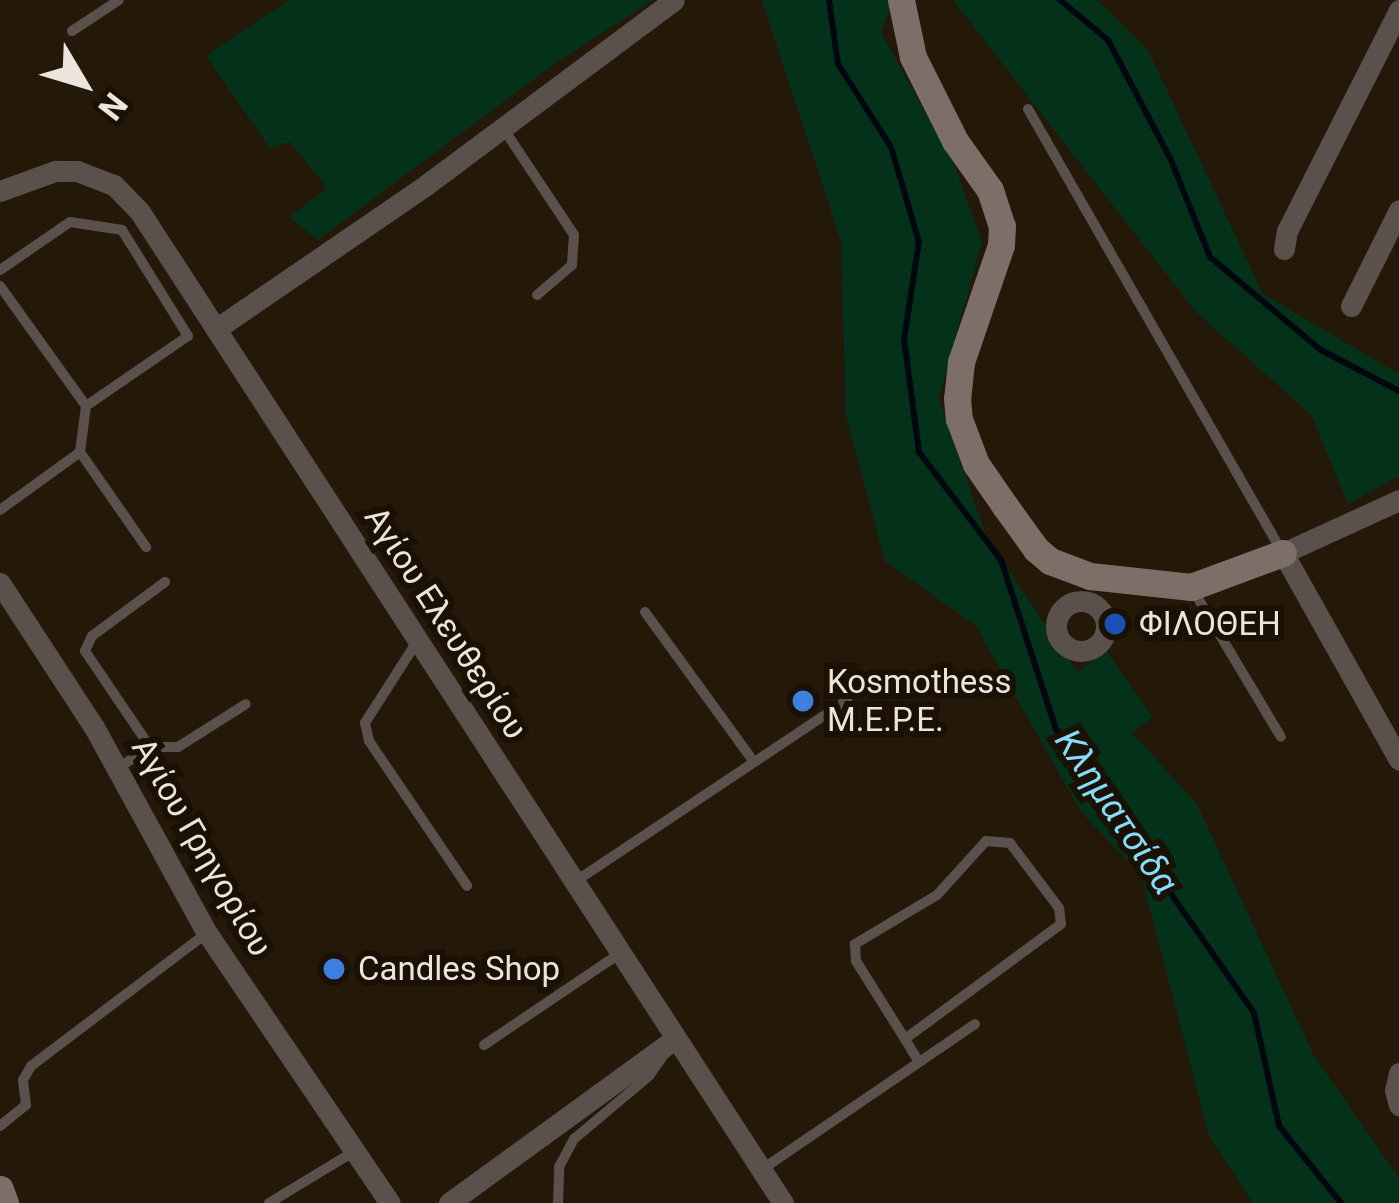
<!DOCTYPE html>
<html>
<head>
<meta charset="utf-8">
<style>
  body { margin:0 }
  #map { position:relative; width:1399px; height:1203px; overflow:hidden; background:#241909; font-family:Roboto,sans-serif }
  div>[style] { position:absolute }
  .green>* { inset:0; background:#043119 }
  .stream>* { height:6px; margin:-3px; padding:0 3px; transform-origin:3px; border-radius:3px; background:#00070f }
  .lane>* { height:10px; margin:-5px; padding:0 5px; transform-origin:5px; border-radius:5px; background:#5a504c }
  .street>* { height:21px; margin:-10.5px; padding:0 10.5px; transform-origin:10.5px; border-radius:10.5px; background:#5a504c }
  .street>.ring { margin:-10.5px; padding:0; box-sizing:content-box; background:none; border:21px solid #5a504c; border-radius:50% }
  .secondary>* { height:27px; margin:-13.5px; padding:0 13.5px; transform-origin:13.5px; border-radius:13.5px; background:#7d6e68 }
  .dots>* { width:33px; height:33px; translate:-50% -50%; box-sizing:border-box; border:6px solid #1a1003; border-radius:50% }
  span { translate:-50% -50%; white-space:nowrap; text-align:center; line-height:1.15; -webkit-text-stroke:12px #1a1003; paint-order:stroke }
  .street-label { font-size:33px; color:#ece5db }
  .poi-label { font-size:33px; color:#ece5db }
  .left { translate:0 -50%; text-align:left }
  .water-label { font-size:36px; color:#85dcfc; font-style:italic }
  .north { position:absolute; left:24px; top:24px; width:120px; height:120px; -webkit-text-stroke:9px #1a1003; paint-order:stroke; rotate:128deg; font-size:33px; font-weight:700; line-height:48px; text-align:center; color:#ece5db }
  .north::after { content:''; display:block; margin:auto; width:42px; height:54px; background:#ece5db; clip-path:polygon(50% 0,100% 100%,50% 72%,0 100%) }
</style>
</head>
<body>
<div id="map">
  <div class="green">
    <div style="clip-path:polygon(289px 0,653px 0,553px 65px,318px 240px,289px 217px,327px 188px,290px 142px,270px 148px,206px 56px)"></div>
    <div style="clip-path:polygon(762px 0,893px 0,881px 32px,955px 167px,982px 242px,939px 398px,986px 536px,1077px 672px,1106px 651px,1153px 717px,1132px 733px,1197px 804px,1313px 1054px,1399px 1178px,1399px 1203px,1253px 1203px,1209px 1136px,1141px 875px,1081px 812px,976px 626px,885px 561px,846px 416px,841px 242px)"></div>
    <div style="clip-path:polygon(953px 0,1097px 0,1148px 50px,1263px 294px,1399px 374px,1399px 476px,1348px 504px,1312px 416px,1195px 311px)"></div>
  </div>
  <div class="stream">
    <div style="left:829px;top:0;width:65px;rotate:82deg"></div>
    <div style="left:838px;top:64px;width:98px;rotate:57.4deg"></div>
    <div style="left:891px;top:147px;width:99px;rotate:73.6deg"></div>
    <div style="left:919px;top:242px;width:98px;rotate:98.8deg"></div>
    <div style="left:904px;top:339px;width:114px;rotate:82.4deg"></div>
    <div style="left:919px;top:452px;width:136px;rotate:52.8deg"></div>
    <div style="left:1001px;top:560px;width:178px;rotate:72deg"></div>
    <div style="left:1056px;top:729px;width:346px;rotate:55.1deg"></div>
    <div style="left:1254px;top:1013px;width:116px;rotate:77.5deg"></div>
    <div style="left:1279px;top:1126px;width:99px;rotate:51.2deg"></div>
    <div style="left:1060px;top:0;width:62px;rotate:39.8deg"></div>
    <div style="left:1108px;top:40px;width:136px;rotate:62.3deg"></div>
    <div style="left:1171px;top:160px;width:105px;rotate:68.1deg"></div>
    <div style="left:1210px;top:257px;width:145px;rotate:40deg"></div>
    <div style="left:1321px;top:350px;width:88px;rotate:27.7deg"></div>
  </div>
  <div class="lane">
    <div style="left:72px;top:31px;width:56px;rotate:-33.4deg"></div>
    <div style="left:1028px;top:109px;width:508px;rotate:60.16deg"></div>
    <div style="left:503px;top:128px;width:128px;rotate:56.4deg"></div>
    <div style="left:574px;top:235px;width:30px;rotate:94deg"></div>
    <div style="left:572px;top:265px;width:46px;rotate:139.4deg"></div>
    <div style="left:0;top:270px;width:85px;rotate:-34.4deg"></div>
    <div style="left:70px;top:222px;width:53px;rotate:8.7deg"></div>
    <div style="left:122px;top:230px;width:125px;rotate:58.1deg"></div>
    <div style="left:188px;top:336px;width:124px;rotate:145.5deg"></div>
    <div style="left:86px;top:406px;width:148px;rotate:-125.6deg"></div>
    <div style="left:86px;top:406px;width:46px;rotate:97.4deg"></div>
    <div style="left:80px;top:452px;width:116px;rotate:55.2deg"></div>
    <div style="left:0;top:510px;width:99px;rotate:-35.9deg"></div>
    <div style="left:1193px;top:590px;width:171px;rotate:59.1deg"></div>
    <div style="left:645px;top:612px;width:185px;rotate:54deg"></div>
    <div style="left:418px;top:640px;width:98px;rotate:122.6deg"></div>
    <div style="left:365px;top:723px;width:18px;rotate:77deg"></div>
    <div style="left:369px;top:741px;width:175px;rotate:55.9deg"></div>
    <div style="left:150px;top:747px;width:116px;rotate:-124.1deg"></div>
    <div style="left:85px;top:651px;width:17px;rotate:-65deg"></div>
    <div style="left:92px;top:636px;width:91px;rotate:-36.5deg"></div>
    <div style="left:118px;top:768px;width:38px;rotate:-33deg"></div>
    <div style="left:150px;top:747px;width:28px"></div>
    <div style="left:178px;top:747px;width:80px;rotate:-32.3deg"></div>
    <div style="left:576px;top:881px;width:326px;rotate:-33.7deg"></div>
    <div style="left:905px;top:1039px;width:194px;rotate:-36.4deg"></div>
    <div style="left:1061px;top:924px;width:16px;rotate:-97deg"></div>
    <div style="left:1059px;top:908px;width:81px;rotate:-127deg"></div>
    <div style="left:1010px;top:843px;width:24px;rotate:-175deg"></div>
    <div style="left:986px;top:841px;width:73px;rotate:132.2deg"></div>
    <div style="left:937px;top:895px;width:96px;rotate:149.1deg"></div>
    <div style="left:855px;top:944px;width:17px;rotate:87deg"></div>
    <div style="left:856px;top:961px;width:92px;rotate:57.9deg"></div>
    <div style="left:905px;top:1039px;width:27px;rotate:59deg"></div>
    <div style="left:484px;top:1045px;width:163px;rotate:-34deg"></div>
    <div style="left:0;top:1126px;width:33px;rotate:-39deg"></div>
    <div style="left:26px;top:1105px;width:25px;rotate:-97deg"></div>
    <div style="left:23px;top:1080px;width:16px;rotate:-60deg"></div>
    <div style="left:31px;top:1066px;width:221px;rotate:-37.1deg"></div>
    <div style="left:761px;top:1170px;width:259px;rotate:-34.3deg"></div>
    <div style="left:269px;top:1203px;width:100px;rotate:-31.2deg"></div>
    <div style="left:558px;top:1203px;width:36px;rotate:-88deg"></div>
    <div style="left:559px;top:1167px;width:32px;rotate:-62deg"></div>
    <div style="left:574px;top:1139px;width:98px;rotate:-40deg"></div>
    <div style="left:649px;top:1076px;width:28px;rotate:-55deg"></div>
  </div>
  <div class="street">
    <div style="left:0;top:191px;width:59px;rotate:-20deg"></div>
    <div style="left:55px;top:171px;width:22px"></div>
    <div style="left:77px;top:171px;width:40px;rotate:21deg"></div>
    <div style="left:114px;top:185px;width:37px;rotate:46deg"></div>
    <div style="left:140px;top:212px;width:1181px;rotate:57.02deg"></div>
    <div style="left:1284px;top:249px;width:18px;rotate:-81deg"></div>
    <div style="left:1287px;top:231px;width:248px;rotate:-63.1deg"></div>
    <div style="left:1351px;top:306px;width:107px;rotate:-63.4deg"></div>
    <div style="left:216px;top:329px;width:255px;rotate:-34.4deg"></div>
    <div style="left:426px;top:185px;width:309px;rotate:-36.7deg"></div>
    <div style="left:1399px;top:500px;width:128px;rotate:155.4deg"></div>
    <div style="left:1283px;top:553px;width:237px;rotate:60.7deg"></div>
    <div style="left:0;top:583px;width:172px;rotate:56.9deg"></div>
    <div style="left:94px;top:727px;width:235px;rotate:61.3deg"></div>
    <div style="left:207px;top:933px;width:326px;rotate:55.9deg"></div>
    <div class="ring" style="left:1056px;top:601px;width:29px;height:29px"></div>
    <div style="left:1399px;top:1073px;width:17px;rotate:103deg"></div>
    <div style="left:1395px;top:1090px;width:16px;rotate:75deg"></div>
    <div style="left:449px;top:1203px;width:279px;rotate:-36deg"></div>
  </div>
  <div class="secondary">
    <div style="left:901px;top:0;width:58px;rotate:78.1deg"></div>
    <div style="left:913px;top:57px;width:94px;rotate:63.4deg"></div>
    <div style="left:955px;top:141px;width:60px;rotate:54.5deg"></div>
    <div style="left:990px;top:190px;width:38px;rotate:72deg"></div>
    <div style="left:1002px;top:226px;width:19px;rotate:93deg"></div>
    <div style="left:1001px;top:245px;width:124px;rotate:108.9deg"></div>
    <div style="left:961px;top:362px;width:36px;rotate:96deg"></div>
    <div style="left:957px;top:398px;width:21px;rotate:85deg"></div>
    <div style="left:959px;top:419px;width:48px;rotate:69.3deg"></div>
    <div style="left:976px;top:464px;width:51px;rotate:55.4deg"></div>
    <div style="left:1005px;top:506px;width:53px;rotate:54.2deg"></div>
    <div style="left:1036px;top:549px;width:18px;rotate:41deg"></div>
    <div style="left:1050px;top:561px;width:43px;rotate:20.6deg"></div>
    <div style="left:1090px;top:576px;width:102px;rotate:6.2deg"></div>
    <div style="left:1191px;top:587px;width:98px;rotate:-20.3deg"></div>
    <div style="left:0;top:1189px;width:15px;rotate:70deg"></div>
  </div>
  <div class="dots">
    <div style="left:1115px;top:624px;background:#1a4fb4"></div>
    <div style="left:803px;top:701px;background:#3f7fe0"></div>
    <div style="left:334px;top:969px;background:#3f7fe0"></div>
  </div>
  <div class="street-label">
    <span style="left:446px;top:623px;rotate:57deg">Αγίου Ελευθερίου</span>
    <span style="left:202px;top:847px;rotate:60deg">Αγίου Γρηγορίου</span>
  </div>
  <div class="poi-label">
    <span class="left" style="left:1139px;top:624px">ΦΙΛΟΘΕΗ</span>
    <span class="left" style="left:827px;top:701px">Kosmothess<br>M.E.P.E.</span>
    <span class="left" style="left:358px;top:969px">Candles Shop</span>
  </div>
  <div class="water-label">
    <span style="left:1116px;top:812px;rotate:56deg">Κληματσίδα</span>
  </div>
  <div class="north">N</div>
</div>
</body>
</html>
